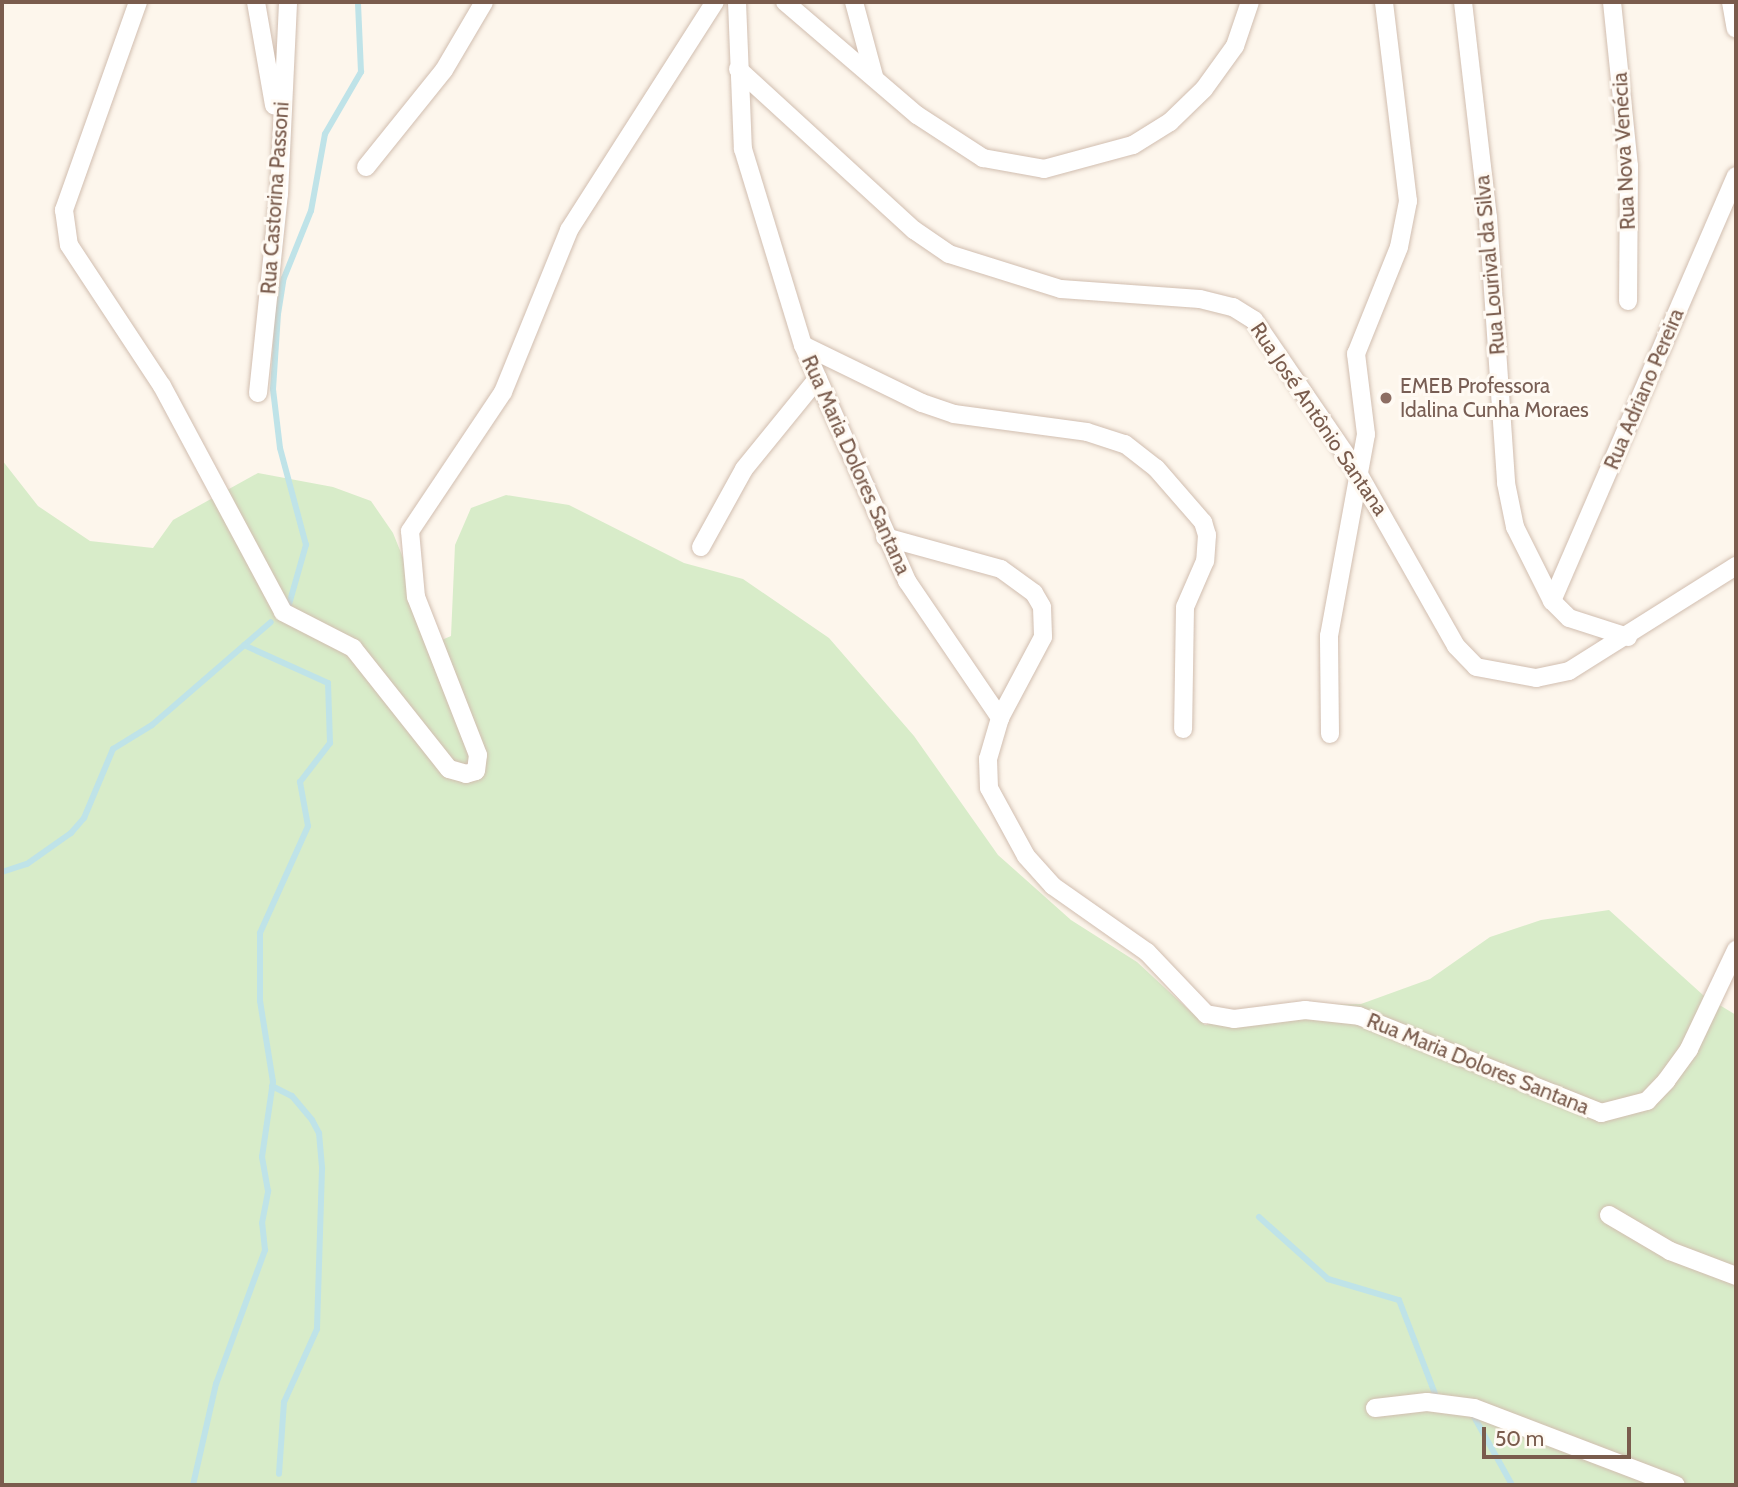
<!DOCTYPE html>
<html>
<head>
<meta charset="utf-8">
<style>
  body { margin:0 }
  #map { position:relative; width:1738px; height:1487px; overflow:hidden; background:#fdf6ec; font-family:Cabin,sans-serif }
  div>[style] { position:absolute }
  .green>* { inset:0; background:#d8ecc9 }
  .stream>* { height:6px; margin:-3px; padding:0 3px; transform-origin:3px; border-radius:3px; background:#bfe3e8 }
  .roads { filter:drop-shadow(0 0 2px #d1beb0) drop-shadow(0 0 2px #d1beb0) }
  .minor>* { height:18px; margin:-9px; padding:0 9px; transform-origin:9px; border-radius:9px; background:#fff }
  .dots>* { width:19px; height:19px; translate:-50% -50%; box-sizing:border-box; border:4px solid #fffaf3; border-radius:50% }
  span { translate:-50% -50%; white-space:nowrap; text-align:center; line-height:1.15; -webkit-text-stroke:6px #fffaf3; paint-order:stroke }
  .street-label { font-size:21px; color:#7a5c4d }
  .education-label { font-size:21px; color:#785e54 }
  .left { translate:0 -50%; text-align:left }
  .frame { position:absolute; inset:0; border:4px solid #7a5c4d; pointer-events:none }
  .scale { position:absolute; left:1482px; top:1427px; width:149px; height:32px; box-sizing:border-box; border:4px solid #7a5c4d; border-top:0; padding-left:9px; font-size:21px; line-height:24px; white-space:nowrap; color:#7a5c4d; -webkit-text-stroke:5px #fffaf3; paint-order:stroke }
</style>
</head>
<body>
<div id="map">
  <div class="green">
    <div style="clip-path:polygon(2px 460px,38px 506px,90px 541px,153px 548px,173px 520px,258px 473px,333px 487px,371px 501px,393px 533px,437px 642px,451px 636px,455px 545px,471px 508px,506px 495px,569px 505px,684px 563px,743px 579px,829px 638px,914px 736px,998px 855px,1071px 920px,1137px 962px,1205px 1025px,1305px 1005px,1361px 1004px,1430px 979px,1490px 937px,1541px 920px,1609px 910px,1703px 995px,1736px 1015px,1736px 1485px,2px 1485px)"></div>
  </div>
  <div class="stream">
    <div style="left:288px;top:608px;width:66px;rotate:-74.1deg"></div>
    <div style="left:306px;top:545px;width:100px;rotate:-105deg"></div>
    <div style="left:280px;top:448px;width:59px;rotate:-96.8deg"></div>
    <div style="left:273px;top:389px;width:75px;rotate:-86.2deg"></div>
    <div style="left:278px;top:314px;width:36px;rotate:-81deg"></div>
    <div style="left:284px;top:278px;width:72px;rotate:-68.1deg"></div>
    <div style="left:311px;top:211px;width:78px;rotate:-79.7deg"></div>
    <div style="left:325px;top:134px;width:72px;rotate:-59.9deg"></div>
    <div style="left:361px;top:72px;width:70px;rotate:-92.5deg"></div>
    <div style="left:2px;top:872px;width:26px;rotate:-18deg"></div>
    <div style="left:27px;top:864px;width:54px;rotate:-35.2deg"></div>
    <div style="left:71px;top:833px;width:20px;rotate:-49deg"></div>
    <div style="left:84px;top:818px;width:75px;rotate:-67.2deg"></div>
    <div style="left:113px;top:749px;width:46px;rotate:-31.6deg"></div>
    <div style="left:152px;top:725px;width:157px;rotate:-40.9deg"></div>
    <div style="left:272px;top:1086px;width:22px;rotate:27deg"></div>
    <div style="left:292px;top:1096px;width:31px;rotate:50deg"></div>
    <div style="left:312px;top:1120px;width:15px;rotate:62deg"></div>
    <div style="left:319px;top:1133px;width:36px;rotate:85deg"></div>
    <div style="left:322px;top:1169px;width:160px;rotate:91.8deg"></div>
    <div style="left:317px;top:1329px;width:80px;rotate:114.3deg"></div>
    <div style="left:284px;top:1402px;width:72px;rotate:94deg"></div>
    <div style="left:1259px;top:1217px;width:93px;rotate:41.9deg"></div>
    <div style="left:1328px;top:1279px;width:74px;rotate:16.5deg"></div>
    <div style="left:1399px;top:1300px;width:101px;rotate:69deg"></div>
    <div style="left:1472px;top:1413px;width:82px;rotate:60.9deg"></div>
    <div style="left:193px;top:1485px;width:104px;rotate:-77.2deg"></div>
    <div style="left:216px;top:1384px;width:143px;rotate:-69.9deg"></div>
    <div style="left:265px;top:1250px;width:27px;rotate:-96deg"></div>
    <div style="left:262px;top:1223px;width:33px;rotate:-79deg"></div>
    <div style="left:268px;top:1191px;width:35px;rotate:-100deg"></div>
    <div style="left:262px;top:1157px;width:76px;rotate:-81.7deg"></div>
    <div style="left:273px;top:1082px;width:82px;rotate:-99.1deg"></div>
    <div style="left:260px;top:1001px;width:68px;rotate:-90deg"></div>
    <div style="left:260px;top:933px;width:117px;rotate:-65.8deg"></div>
    <div style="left:308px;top:826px;width:45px;rotate:-100.3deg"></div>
    <div style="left:300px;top:782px;width:49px;rotate:-52.4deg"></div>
    <div style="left:330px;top:743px;width:60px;rotate:-91.9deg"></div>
    <div style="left:328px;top:683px;width:92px;rotate:-155.7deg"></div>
  </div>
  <div class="roads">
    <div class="minor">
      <div style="left:138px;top:2px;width:221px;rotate:109.6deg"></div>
      <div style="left:64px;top:210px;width:35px;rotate:82deg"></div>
      <div style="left:69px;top:245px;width:169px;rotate:56.6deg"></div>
      <div style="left:162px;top:386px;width:256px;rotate:61.8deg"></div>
      <div style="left:283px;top:612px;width:79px;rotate:27.2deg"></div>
      <div style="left:353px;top:648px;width:154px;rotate:51.6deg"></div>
      <div style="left:449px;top:769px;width:18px;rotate:16deg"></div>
      <div style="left:466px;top:774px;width:10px;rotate:-17deg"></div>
      <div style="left:476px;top:771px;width:16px;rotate:-83deg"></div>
      <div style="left:478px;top:755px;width:170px;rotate:-111.4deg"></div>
      <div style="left:416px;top:597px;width:66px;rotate:-95.2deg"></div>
      <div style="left:410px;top:531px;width:167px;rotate:-56.2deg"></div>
      <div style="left:503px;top:392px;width:175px;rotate:-67.8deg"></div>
      <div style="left:569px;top:230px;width:271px;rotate:-57.4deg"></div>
      <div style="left:256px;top:2px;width:105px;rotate:80.1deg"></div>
      <div style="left:737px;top:2px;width:147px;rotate:87.7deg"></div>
      <div style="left:743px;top:149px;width:205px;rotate:73deg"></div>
      <div style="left:803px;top:345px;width:258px;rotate:66.2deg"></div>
      <div style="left:907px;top:581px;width:166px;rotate:55.8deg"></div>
      <div style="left:1000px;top:718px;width:43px;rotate:106.3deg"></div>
      <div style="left:988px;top:759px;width:29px;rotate:88deg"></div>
      <div style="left:989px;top:788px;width:77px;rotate:61.4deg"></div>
      <div style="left:1026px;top:856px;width:40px;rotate:48deg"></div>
      <div style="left:1053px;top:886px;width:115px;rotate:35.1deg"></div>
      <div style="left:1147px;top:952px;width:86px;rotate:46.4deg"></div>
      <div style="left:1206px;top:1014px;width:28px;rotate:10deg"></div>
      <div style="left:1234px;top:1019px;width:72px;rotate:-7.2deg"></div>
      <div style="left:1305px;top:1010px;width:54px;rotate:6.3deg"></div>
      <div style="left:1359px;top:1016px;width:261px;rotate:21.8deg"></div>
      <div style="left:1601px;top:1113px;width:48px;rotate:-14.6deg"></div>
      <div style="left:1647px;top:1101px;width:28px;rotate:-46deg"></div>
      <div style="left:1666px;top:1081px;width:39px;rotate:-54deg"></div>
      <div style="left:1689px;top:1049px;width:110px;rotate:-64.6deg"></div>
      <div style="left:785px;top:2px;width:174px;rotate:40.6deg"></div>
      <div style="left:917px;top:115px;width:79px;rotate:33.1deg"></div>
      <div style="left:983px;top:158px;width:62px;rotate:10.2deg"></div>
      <div style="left:1044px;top:169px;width:92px;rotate:-15.1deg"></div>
      <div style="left:1133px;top:145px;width:44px;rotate:-31.9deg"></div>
      <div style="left:1170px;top:122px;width:47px;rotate:-44.1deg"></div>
      <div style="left:1204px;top:89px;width:53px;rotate:-54.2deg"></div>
      <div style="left:1235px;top:46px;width:46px;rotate:-71.2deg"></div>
      <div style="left:854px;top:2px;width:77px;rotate:74.9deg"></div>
      <div style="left:1463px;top:2px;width:216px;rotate:83.4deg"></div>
      <div style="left:1488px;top:217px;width:267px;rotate:86.1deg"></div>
      <div style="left:1506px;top:483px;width:45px;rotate:78.4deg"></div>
      <div style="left:1515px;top:527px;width:83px;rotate:63.4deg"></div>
      <div style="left:1552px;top:601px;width:24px;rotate:45deg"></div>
      <div style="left:1569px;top:618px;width:62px;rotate:17.9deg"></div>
      <div style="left:1612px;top:2px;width:165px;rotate:84.1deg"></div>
      <div style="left:1629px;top:166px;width:135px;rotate:90.4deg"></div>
      <div style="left:1731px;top:2px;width:27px;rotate:80deg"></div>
      <div style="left:738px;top:69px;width:239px;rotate:42.5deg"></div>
      <div style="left:914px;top:230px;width:42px;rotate:34.4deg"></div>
      <div style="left:949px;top:254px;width:117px;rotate:17.4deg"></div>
      <div style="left:1061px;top:289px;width:139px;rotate:4.1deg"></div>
      <div style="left:1200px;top:299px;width:34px;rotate:14deg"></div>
      <div style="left:1233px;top:307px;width:25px;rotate:32deg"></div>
      <div style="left:1254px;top:320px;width:183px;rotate:55.7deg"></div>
      <div style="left:1357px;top:471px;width:201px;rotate:60.5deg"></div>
      <div style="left:1456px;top:646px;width:29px;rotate:46deg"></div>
      <div style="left:1476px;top:667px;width:61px;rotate:10.4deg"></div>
      <div style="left:1536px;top:678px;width:34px;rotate:-12deg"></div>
      <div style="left:1569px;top:671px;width:197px;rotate:-32.2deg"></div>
      <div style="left:366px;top:167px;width:124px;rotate:-51.2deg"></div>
      <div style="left:444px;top:70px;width:79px;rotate:-59.5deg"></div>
      <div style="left:803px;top:345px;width:132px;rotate:26deg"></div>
      <div style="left:922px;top:403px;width:34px;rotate:19deg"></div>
      <div style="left:954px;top:414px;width:134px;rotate:7.7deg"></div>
      <div style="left:1087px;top:432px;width:40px;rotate:18deg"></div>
      <div style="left:1125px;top:444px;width:39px;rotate:38deg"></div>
      <div style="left:1156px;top:468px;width:72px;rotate:49deg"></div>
      <div style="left:1203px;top:522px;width:14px;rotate:73deg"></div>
      <div style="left:1207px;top:535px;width:26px;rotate:94deg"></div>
      <div style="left:1205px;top:561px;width:50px;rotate:113.5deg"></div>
      <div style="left:1185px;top:607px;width:122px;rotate:90.9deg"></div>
      <div style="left:258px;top:393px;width:200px;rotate:-84deg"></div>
      <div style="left:279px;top:194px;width:192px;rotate:-87.3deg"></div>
      <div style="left:885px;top:537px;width:120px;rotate:15.4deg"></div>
      <div style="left:1001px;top:569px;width:41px;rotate:36deg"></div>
      <div style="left:1034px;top:593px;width:16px;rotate:60deg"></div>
      <div style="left:1042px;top:607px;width:30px;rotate:88deg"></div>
      <div style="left:1043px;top:637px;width:92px;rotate:118deg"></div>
      <div style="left:701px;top:547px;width:89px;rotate:-61.1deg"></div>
      <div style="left:744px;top:469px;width:117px;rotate:-50.9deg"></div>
      <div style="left:1552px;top:601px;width:463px;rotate:-66.6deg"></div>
      <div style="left:1330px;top:734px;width:98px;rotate:-90.6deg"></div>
      <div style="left:1329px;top:636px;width:205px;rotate:-79.6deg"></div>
      <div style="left:1366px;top:434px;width:81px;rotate:-97.1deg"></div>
      <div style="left:1356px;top:354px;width:115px;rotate:-68.1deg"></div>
      <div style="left:1399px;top:247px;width:47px;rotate:-78.9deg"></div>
      <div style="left:1408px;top:201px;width:200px;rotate:-96.9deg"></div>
      <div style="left:1609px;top:1215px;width:71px;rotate:30.5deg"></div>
      <div style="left:1670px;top:1251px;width:71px;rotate:20.7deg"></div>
      <div style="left:1375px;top:1408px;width:52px;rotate:-6.6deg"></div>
      <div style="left:1427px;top:1402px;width:47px;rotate:7.3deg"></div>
      <div style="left:1474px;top:1408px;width:216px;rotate:20.9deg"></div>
    </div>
  </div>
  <div class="dots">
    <div style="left:1386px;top:398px;background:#8d6e63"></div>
  </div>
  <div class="street-label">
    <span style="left:1624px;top:151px;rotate:-93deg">Rua Nova Venécia</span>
    <span style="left:275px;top:198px;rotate:-86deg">Rua Castorina Passoni</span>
    <span style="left:1490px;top:265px;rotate:-95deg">Rua Lourival da Silva</span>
    <span style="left:1644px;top:389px;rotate:-67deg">Rua Adriano Pereira</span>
    <span style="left:1319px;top:419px;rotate:56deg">Rua José Antônio Santana</span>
    <span style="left:856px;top:465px;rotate:66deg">Rua Maria Dolores Santana</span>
    <span style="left:1478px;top:1064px;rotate:22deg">Rua Maria Dolores Santana</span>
  </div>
  <div class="education-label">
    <span class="left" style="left:1400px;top:398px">EMEB Professora<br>Idalina Cunha Moraes</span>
  </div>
  <div class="frame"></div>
  <div class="scale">50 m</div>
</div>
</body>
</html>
